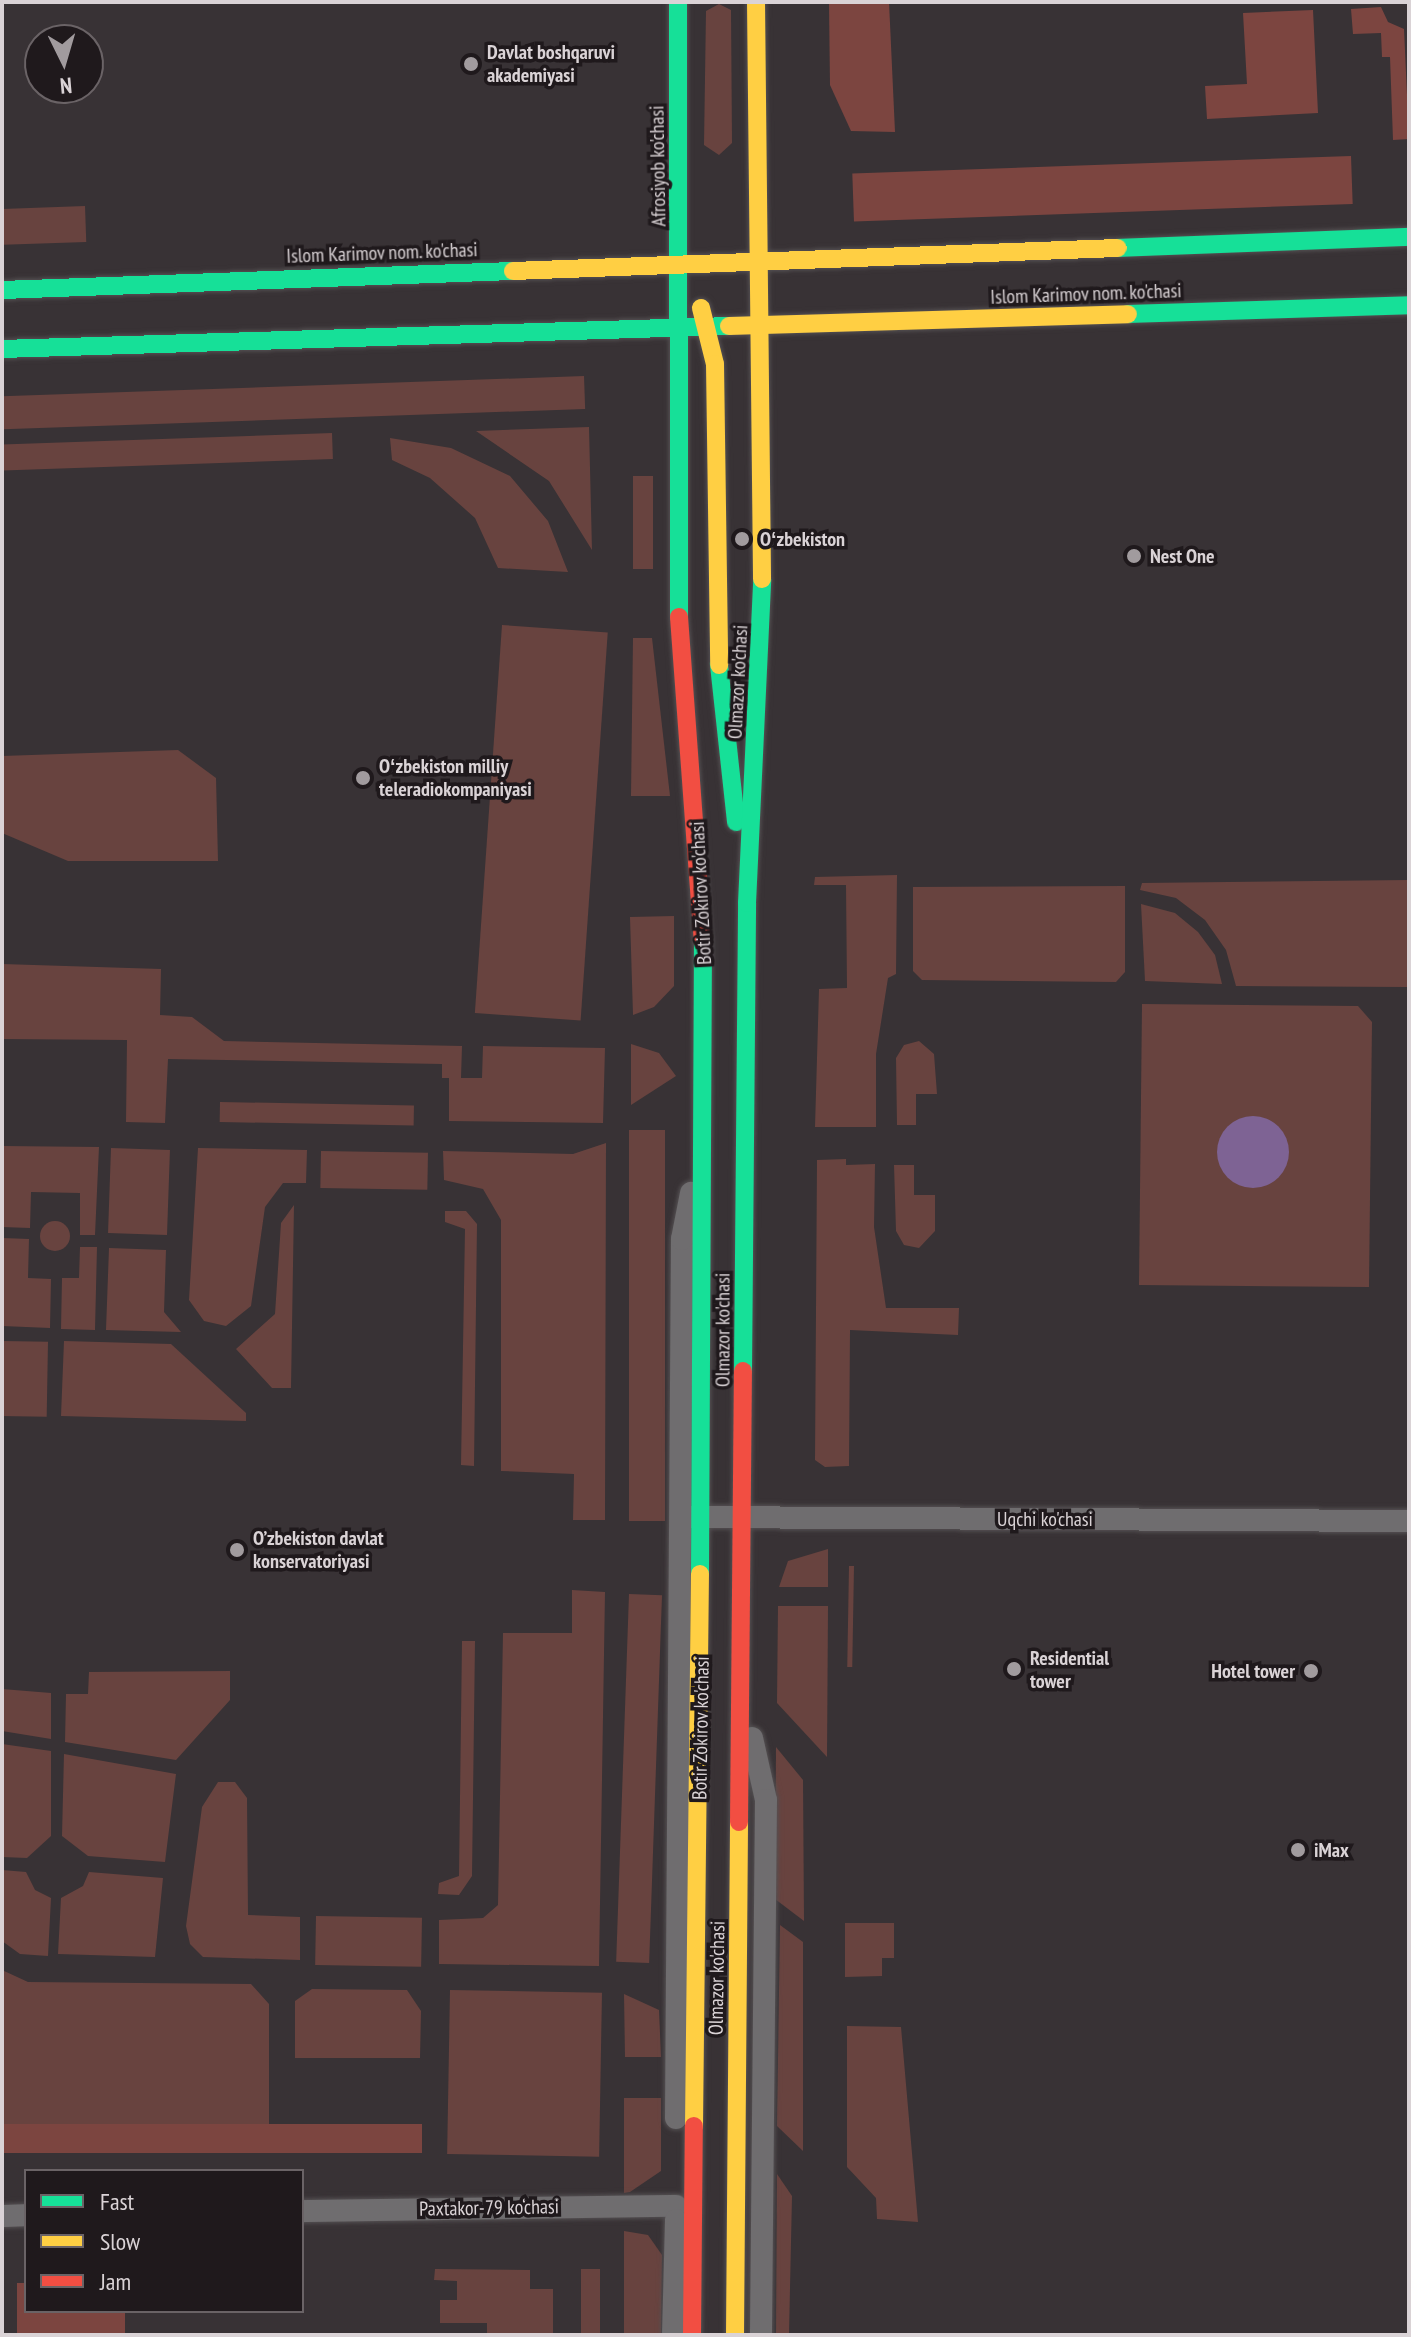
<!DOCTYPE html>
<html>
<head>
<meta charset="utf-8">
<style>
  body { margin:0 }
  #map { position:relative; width:1411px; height:2337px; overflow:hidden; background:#383235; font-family:"PT Sans Narrow",sans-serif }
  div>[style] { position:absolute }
  .green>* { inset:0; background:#68433f; transform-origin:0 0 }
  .round { border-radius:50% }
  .forest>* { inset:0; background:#7c4540; transform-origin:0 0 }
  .water>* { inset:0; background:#7e6394 }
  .roads { filter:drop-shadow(0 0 2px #545052) drop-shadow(0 0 2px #545052) }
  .street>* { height:22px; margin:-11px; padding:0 11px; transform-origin:11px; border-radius:11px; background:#6f6d6f }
  .fast>* { height:18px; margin:-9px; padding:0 9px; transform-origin:9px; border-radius:9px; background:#16e098 }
  .slow>* { height:18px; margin:-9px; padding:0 9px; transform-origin:9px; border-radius:9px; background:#ffcf43 }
  .jam>* { height:18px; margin:-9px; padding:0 9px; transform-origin:9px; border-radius:9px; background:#f24e42 }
  .dots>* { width:22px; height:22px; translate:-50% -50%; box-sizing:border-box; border:4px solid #1f191c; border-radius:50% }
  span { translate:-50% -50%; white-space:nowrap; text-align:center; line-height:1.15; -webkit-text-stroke:7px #1f191c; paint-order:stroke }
  .poi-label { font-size:20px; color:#dad3d6; font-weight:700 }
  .left { translate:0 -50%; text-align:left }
  .right { translate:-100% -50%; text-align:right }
  .street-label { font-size:20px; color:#dad3d6 }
  .frame { position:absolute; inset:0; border:4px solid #dad3d6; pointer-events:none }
  .legend { position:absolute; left:24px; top:2169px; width:280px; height:144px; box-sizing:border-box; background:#1f191c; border:2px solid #6a6366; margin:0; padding:10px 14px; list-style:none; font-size:24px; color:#dad3d6 }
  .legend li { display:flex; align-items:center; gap:16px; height:40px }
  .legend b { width:40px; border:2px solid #6a6366 }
  .north { position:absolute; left:24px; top:24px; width:80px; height:80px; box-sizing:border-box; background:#1f191c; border:2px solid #6a6366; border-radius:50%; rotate:175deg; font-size:22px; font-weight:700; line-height:32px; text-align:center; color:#dad3d6 }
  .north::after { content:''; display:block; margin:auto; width:28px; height:36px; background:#a19b9e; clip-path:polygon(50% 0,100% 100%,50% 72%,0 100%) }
</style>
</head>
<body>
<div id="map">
  <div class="green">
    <div style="clip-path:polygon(719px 4px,731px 10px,732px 143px,719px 155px,704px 145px,706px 11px)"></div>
    <div style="left:85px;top:206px;width:36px;height:83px;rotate:88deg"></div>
    <div style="left:584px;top:376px;width:33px;height:582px;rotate:88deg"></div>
    <div style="clip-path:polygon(589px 427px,592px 550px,549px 481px,476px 431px)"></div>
    <div style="left:332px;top:433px;width:26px;height:330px;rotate:88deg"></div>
    <div style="clip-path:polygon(390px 438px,451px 448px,510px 476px,548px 521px,568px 572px,498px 568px,475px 518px,430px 478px,392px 460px)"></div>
    <div style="left:633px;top:476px;width:20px;height:93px"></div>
    <div style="left:502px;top:625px;width:106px;height:389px;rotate:4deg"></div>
    <div style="clip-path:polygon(633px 638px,652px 638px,670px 796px,631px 796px)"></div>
    <div style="clip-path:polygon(178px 750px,216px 778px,218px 861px,68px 861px,2px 833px,2px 756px)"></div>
    <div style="clip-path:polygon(897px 875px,896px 974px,888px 978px,876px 1054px,876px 1127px,815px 1127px,819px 989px,847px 988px,846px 885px,814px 885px,815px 877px)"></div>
    <div style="clip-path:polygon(1409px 880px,1407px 987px,1236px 986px,1226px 950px,1205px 920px,1176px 898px,1140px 890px,1142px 883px)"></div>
    <div style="clip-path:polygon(1125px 886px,1125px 972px,1116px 982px,922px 980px,913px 971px,913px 887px)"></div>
    <div style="clip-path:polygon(1141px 904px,1175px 913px,1198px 932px,1215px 955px,1222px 984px,1145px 981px)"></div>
    <div style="clip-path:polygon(674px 916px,674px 986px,654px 1007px,633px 1015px,630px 917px)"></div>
    <div style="clip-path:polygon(2px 964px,161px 969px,160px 1015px,192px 1017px,224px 1041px,462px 1046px,461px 1078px,482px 1078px,483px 1046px,605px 1048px,603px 1123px,449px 1121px,449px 1078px,442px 1078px,442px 1064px,168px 1059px,165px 1123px,126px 1122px,127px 1040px,2px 1039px)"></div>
    <div style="clip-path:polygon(1142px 1004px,1358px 1006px,1372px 1022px,1369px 1287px,1139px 1285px)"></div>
    <div style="clip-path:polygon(919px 1041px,934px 1054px,937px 1094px,916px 1094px,916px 1125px,897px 1125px,896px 1058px,904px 1045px)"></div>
    <div style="clip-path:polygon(631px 1044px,659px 1053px,676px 1076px,631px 1105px)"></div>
    <div style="left:220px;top:1102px;width:194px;height:20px;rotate:1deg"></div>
    <div style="left:629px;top:1130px;width:36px;height:391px"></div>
    <div style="clip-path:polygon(606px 1143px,605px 1520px,573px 1520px,574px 1474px,501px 1471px,501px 1220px,483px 1189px,444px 1180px,443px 1151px,573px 1154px)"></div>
    <div style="clip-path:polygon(2px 1146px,99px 1147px,95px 1235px,80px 1235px,80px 1193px,31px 1192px,30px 1228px,2px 1227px)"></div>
    <div style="left:111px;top:1148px;width:59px;height:85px;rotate:2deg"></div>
    <div style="clip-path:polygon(198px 1148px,307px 1150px,306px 1183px,283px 1183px,265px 1207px,251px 1306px,226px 1326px,204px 1321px,189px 1300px)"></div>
    <div style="left:321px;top:1151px;width:107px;height:37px;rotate:1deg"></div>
    <div style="clip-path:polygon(846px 1159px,846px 1165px,875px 1164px,874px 1227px,886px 1308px,959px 1308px,958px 1335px,850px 1330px,849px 1466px,825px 1467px,815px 1460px,817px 1160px)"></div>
    <div style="clip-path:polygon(894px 1165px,914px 1165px,914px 1195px,935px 1195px,935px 1231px,919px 1248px,904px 1245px,896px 1231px)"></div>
    <div style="clip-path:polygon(294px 1205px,291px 1388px,272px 1388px,236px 1349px,275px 1314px,281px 1223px)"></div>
    <div style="clip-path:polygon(445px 1211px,466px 1211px,477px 1224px,474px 1466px,461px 1465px,465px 1229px,445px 1222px)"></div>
    <div class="round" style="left:40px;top:1221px;width:30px;height:30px"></div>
    <div style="clip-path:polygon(2px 1238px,29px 1239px,28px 1278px,51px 1279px,50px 1328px,2px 1326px)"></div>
    <div style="clip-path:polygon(80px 1247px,97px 1247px,95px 1330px,61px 1329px,62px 1278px,79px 1278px)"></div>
    <div style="clip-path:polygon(109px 1248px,166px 1250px,164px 1312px,181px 1332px,106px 1330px)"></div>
    <div style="left:2px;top:1341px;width:46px;height:75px;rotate:1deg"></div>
    <div style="clip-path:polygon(64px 1341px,171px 1344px,246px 1413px,246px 1421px,61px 1416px)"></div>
    <div style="clip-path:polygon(828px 1549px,828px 1587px,779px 1587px,788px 1561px)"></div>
    <div style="left:854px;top:1566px;width:101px;height:5px;rotate:91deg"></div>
    <div style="clip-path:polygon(572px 1590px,605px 1592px,599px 1966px,439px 1964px,439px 1920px,483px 1918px,498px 1905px,503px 1633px,572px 1633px)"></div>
    <div style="left:629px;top:1594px;width:33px;height:368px;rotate:2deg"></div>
    <div style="clip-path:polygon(778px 1606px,828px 1606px,827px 1757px,777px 1703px)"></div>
    <div style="clip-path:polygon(462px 1641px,475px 1641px,472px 1876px,459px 1895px,438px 1894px,439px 1883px,459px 1876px)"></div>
    <div style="clip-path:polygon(230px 1671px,230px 1700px,176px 1760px,65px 1742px,66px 1694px,88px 1694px,89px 1672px)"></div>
    <div style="clip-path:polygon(2px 1689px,51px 1693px,51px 1739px,2px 1731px)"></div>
    <div style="clip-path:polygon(2px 1744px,51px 1751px,51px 1836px,27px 1858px,2px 1857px)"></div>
    <div style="clip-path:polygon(776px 1747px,803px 1780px,804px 1921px,775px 1899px)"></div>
    <div style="clip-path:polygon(64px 1754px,176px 1774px,165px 1862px,88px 1856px,62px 1836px)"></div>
    <div style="clip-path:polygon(218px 1782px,235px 1782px,247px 1798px,248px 1915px,300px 1917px,300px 1960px,203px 1957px,190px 1944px,186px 1926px,202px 1807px)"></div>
    <div style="clip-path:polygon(2px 1870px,26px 1872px,35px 1890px,51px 1898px,48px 1956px,20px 1954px,2px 1941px)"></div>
    <div style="clip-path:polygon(89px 1872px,163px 1878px,155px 1957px,58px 1954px,61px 1898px,83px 1886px)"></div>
    <div style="left:316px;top:1916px;width:106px;height:49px;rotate:1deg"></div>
    <div style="clip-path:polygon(845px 1923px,894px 1923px,894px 1958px,882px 1958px,882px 1976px,845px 1977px)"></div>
    <div style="clip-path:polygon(780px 1925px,803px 1942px,803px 2151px,777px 2126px)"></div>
    <div style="clip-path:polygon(2px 1970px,28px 1982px,251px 1984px,269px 2004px,269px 2125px,2px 2127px)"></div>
    <div style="clip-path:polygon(312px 1989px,407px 1990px,421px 2011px,420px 2058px,295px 2058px,295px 2001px)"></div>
    <div style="left:450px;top:1990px;width:152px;height:164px;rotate:1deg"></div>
    <div style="clip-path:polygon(624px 1994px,659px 2010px,661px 2057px,625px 2057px)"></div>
    <div style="clip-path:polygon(847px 2026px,901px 2027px,918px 2222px,877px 2219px,876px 2198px,847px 2167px)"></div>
    <div style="clip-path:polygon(624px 2098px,661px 2098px,661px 2171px,630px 2192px,624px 2193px)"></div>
    <div style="clip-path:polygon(777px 2174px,792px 2196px,789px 2335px,776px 2335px)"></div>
    <div style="clip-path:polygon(624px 2231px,648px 2235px,662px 2255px,661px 2335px,624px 2335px)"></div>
    <div style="clip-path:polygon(435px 2269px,530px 2270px,530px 2289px,553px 2289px,553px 2335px,487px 2335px,487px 2323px,440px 2323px,440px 2300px,457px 2300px,457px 2281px,434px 2280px)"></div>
    <div style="left:581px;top:2269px;width:19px;height:66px"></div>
  </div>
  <div class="forest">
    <div style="clip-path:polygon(829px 2px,889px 2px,895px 132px,851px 131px,830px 85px)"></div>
    <div style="clip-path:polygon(1381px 7px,1388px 22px,1404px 29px,1409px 139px,1393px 140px,1390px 57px,1382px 57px,1381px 33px,1353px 34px,1351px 9px)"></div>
    <div style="clip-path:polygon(1313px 10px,1318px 113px,1207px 119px,1205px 86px,1247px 84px,1243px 13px)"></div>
    <div style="left:1351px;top:156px;width:48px;height:499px;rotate:88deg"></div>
    <div style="left:422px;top:2124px;width:29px;height:420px;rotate:90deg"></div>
    <div style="clip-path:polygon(17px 2283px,26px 2283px,26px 2311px,125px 2311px,125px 2335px,17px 2335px)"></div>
  </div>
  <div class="water">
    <div class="round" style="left:1217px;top:1116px;width:72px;height:72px"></div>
  </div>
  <div class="roads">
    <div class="street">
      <div style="left:690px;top:1517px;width:719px;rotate:0.32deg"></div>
      <div style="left:752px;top:1738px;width:64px;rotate:77.3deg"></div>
      <div style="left:766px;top:1800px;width:535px;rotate:90.54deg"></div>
      <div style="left:676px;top:2118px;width:879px;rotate:-89.61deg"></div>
      <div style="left:682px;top:1239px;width:47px;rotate:-78.9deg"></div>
      <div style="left:302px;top:2211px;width:374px;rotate:-0.8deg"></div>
      <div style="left:2px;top:2216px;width:24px;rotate:-2deg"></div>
      <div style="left:673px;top:2335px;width:115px;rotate:-88.5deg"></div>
    </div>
    <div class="fast">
      <div style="left:678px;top:2px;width:615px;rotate:89.91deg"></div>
      <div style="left:1118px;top:248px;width:291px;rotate:-2.2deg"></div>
      <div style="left:2px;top:290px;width:511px;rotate:-2.13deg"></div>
      <div style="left:1128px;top:314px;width:281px;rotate:-1.8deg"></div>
      <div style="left:2px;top:349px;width:727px;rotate:-1.81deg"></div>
      <div style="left:719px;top:665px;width:158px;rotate:83.8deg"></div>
      <div style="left:743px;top:1371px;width:468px;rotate:-89.5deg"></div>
      <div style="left:747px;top:903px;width:324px;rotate:-87.3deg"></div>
      <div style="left:700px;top:1574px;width:633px;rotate:-89.73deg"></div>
    </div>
    <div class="slow">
      <div style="left:756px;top:2px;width:577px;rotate:89.4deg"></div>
      <div style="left:513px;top:271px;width:605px;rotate:-2.18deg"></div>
      <div style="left:701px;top:308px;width:58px;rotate:76deg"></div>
      <div style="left:715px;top:364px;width:301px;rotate:89.2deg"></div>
      <div style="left:729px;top:326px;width:399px;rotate:-1.7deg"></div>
      <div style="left:694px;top:2126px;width:552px;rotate:-89.38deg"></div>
      <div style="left:735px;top:2335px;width:513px;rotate:-89.55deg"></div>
    </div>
    <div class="jam">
      <div style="left:679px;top:617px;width:325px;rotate:85.8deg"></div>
      <div style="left:739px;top:1822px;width:451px;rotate:-89.5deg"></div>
      <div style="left:692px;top:2335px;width:209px;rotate:-89.5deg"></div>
    </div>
  </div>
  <div class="dots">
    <div style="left:471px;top:64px;background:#a19b9e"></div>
    <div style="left:742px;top:539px;background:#a19b9e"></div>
    <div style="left:1134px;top:556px;background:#a19b9e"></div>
    <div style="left:363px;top:778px;background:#a19b9e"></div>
    <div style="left:237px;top:1550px;background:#a19b9e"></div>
    <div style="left:1014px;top:1669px;background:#a19b9e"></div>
    <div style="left:1311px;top:1671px;background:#a19b9e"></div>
    <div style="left:1298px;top:1850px;background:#a19b9e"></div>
  </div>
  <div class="poi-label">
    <span class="left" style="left:487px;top:64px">Davlat boshqaruvi<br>akademiyasi</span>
    <span class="left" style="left:760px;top:539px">Oʻzbekiston</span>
    <span class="left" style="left:1150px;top:556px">Nest One</span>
    <span class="left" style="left:379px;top:778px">Oʻzbekiston milliy<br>teleradiokompaniyasi</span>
    <span class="left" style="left:253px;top:1550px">O’zbekiston davlat<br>konservatoriyasi</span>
    <span class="left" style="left:1030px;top:1670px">Residential<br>tower</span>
    <span class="right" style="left:1295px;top:1671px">Hotel tower</span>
    <span class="left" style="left:1314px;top:1850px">iMax</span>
  </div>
  <div class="street-label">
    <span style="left:658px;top:166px;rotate:-91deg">Afrosiyob ko'chasi</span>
    <span style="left:382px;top:253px;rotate:-2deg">Islom Karimov nom. ko'chasi</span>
    <span style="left:1086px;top:294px;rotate:-2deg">Islom Karimov nom. ko'chasi</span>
    <span style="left:738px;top:682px;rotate:-87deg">Olmazor ko'chasi</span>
    <span style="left:701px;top:893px;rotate:-93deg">Botir Zokirov ko'chasi</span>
    <span style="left:723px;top:1330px;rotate:-90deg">Olmazor ko'chasi</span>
    <span style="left:1045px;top:1519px">Uqchi ko'chasi</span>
    <span style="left:701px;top:1728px;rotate:-89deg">Botir Zokirov ko'chasi</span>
    <span style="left:717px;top:1978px;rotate:-89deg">Olmazor ko'chasi</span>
    <span style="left:489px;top:2208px;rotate:-1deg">Paxtakor-79 ko‘chasi</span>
  </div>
  <div class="frame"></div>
  <ul class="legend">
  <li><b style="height:10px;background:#16e098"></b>Fast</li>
  <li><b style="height:10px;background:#ffcf43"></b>Slow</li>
  <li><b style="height:10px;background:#f24e42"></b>Jam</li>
  </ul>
  <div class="north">N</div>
</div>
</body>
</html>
